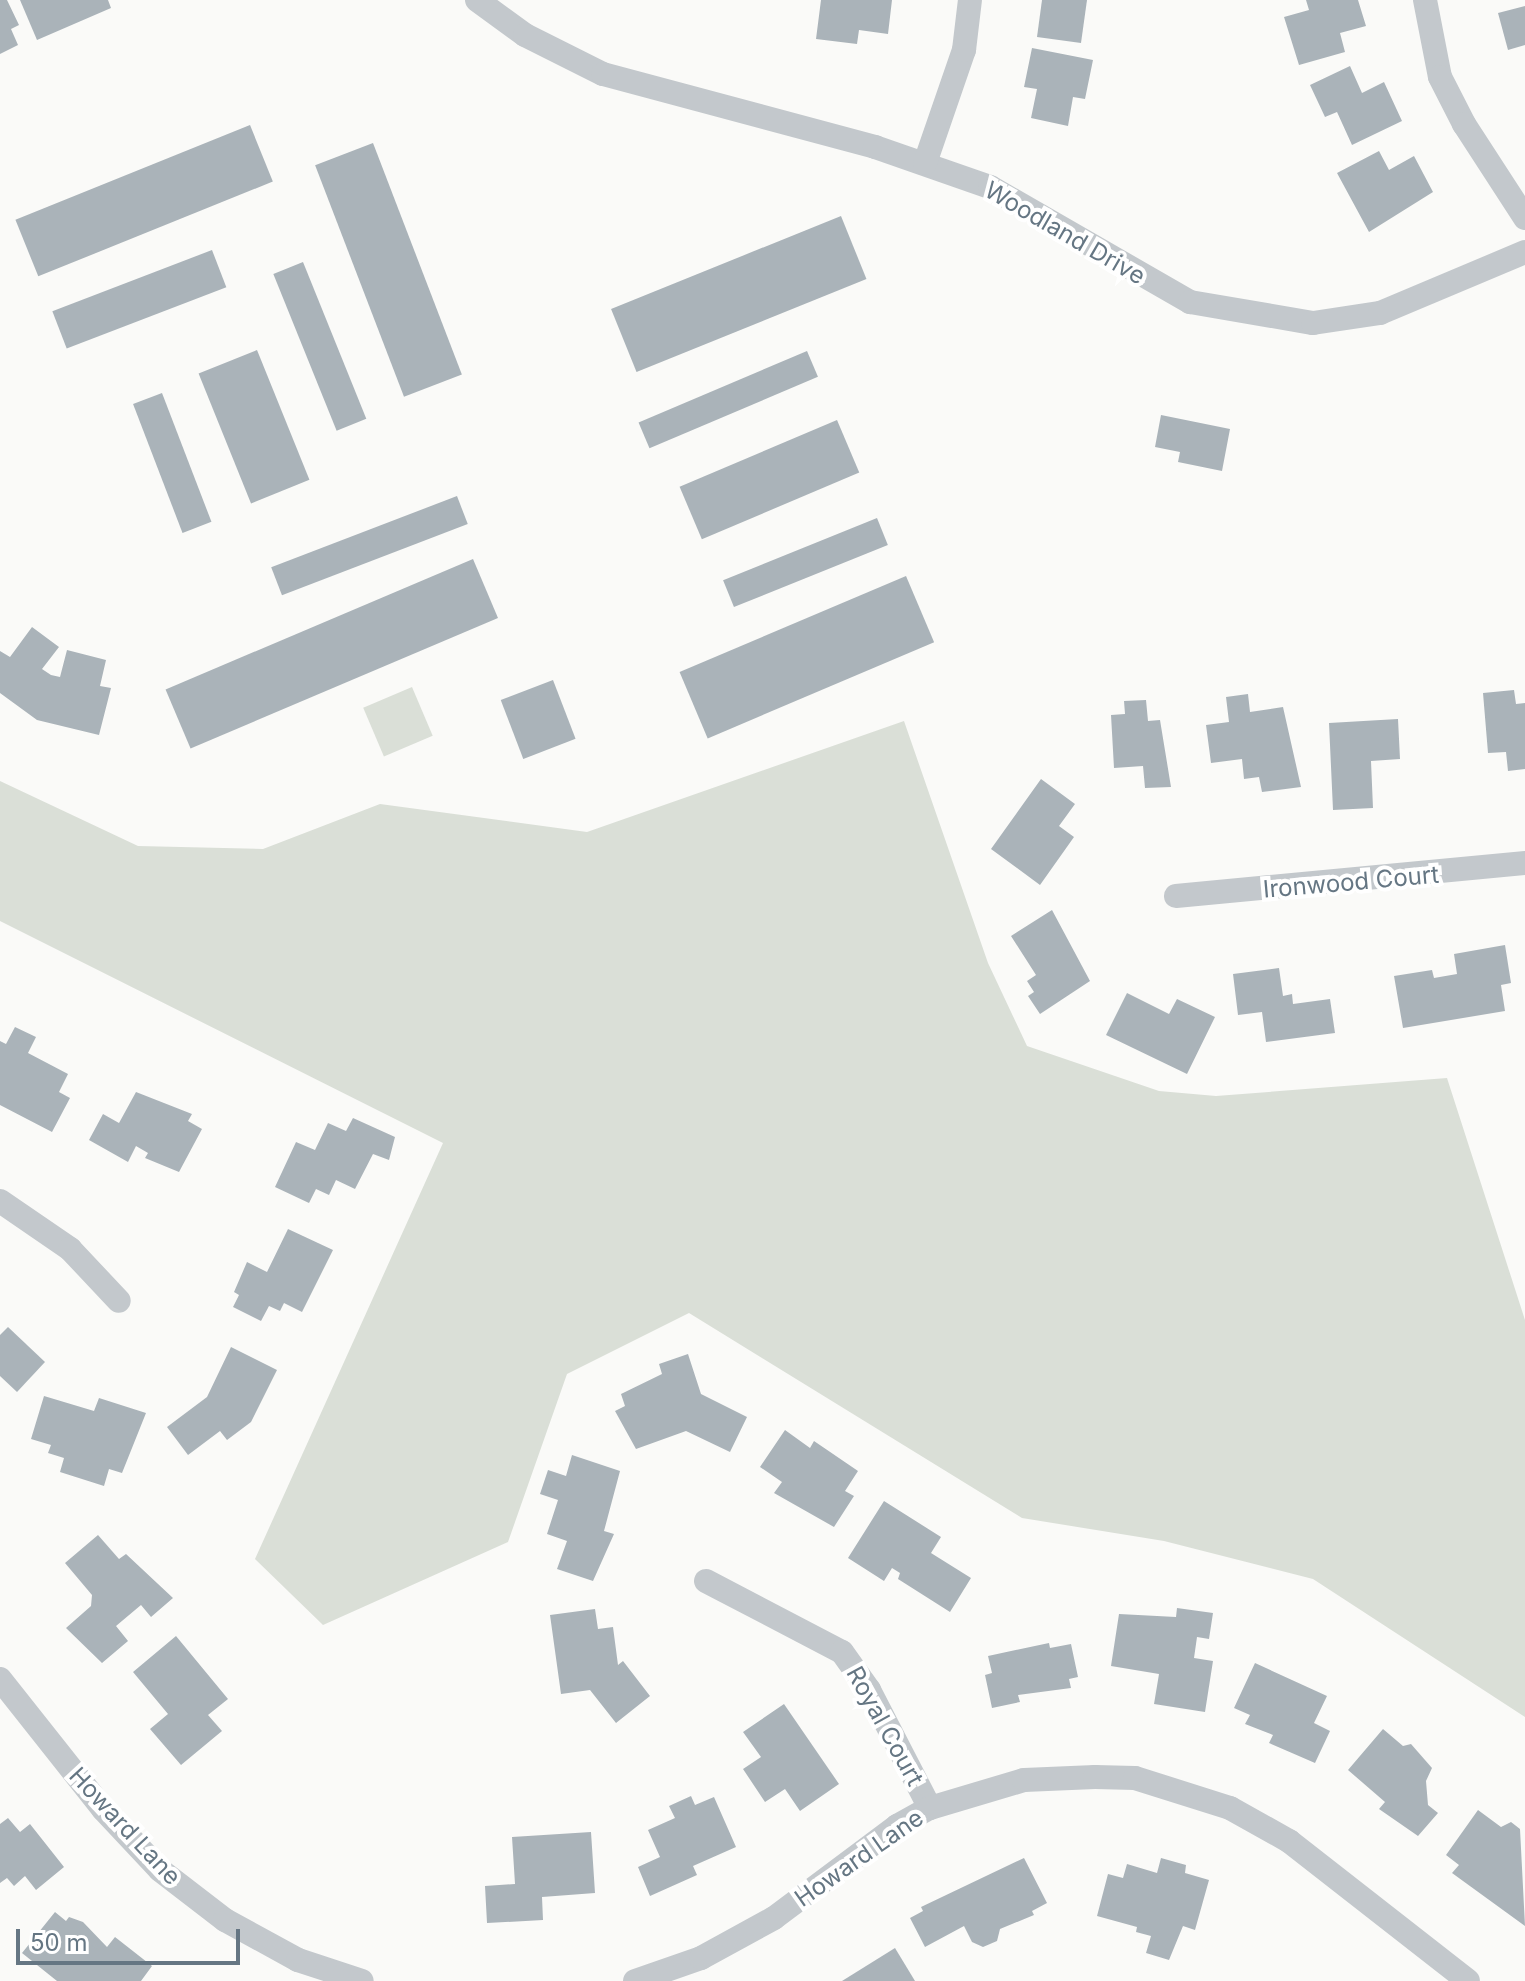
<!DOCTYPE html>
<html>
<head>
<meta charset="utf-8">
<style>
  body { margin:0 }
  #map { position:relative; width:1525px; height:1981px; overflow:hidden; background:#fafaf8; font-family:Inter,sans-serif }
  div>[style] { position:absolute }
  .green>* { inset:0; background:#dadfd7; transform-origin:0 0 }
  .building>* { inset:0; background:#aab3b9; transform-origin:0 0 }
  .minor>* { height:24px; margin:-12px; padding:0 12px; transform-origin:12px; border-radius:12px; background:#c3c8cc }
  span { translate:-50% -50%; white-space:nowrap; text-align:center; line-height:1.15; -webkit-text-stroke:8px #fff; paint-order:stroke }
  .street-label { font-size:24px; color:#657683 }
  .scale { position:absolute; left:16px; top:1929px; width:224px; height:36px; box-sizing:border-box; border:4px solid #657683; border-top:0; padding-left:10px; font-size:24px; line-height:28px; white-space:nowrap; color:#657683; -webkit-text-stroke:6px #fff; paint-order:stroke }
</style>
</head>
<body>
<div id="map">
  <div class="green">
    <div style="left:412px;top:687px;width:53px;height:53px;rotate:67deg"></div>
    <div style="clip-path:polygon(904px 721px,988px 963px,1027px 1046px,1159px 1091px,1216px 1096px,1447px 1078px,1525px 1320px,1525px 1717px,1313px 1579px,1164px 1541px,1022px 1518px,689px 1313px,567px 1374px,508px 1542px,323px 1625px,255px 1559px,443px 1143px,0 921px,0 781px,138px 846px,263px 849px,380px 804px,587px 832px)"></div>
  </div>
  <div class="building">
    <div style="clip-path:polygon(0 0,7px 0,19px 25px,11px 29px,18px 45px,0 54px)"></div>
    <div style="clip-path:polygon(20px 0,108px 0,111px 8px,37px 40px)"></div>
    <div style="clip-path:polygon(821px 0,892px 0,888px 34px,859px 30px,857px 44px,816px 39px)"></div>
    <div style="clip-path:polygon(1042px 0,1087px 0,1081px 43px,1037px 37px)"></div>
    <div style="clip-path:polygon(1306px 0,1358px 0,1366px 26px,1340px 33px,1345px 52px,1299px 65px,1284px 17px,1309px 10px)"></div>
    <div style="clip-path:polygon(1525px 6px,1525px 45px,1508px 50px,1498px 13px)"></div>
    <div style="clip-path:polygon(1032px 48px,1093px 60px,1085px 99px,1073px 97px,1068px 126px,1031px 118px,1037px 89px,1024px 87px)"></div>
    <div style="clip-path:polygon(1350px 66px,1362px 93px,1384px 82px,1402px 121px,1352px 145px,1337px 112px,1325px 117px,1310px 85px)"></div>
    <div style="left:250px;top:125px;width:61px;height:253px;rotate:68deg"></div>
    <div style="left:373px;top:143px;width:248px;height:62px;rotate:69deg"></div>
    <div style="clip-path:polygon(1379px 151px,1389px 170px,1414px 156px,1433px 192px,1369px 232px,1337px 173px)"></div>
    <div style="left:841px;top:216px;width:68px;height:248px;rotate:68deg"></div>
    <div style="left:212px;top:250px;width:40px;height:171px;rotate:69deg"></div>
    <div style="left:303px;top:262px;width:169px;height:32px;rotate:68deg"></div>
    <div style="left:257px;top:350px;width:140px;height:63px;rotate:68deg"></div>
    <div style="left:807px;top:351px;width:28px;height:183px;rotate:67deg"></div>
    <div style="left:162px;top:393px;width:138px;height:31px;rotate:69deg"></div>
    <div style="clip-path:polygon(1161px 415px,1230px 429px,1222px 471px,1178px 462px,1180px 452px,1155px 447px)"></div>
    <div style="left:837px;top:420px;width:57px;height:171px;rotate:67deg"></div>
    <div style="left:457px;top:496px;width:30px;height:199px;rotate:69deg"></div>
    <div style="left:877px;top:518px;width:29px;height:166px;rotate:68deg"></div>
    <div style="left:473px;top:559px;width:64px;height:334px;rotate:67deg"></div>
    <div style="left:906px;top:576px;width:72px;height:246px;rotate:67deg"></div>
    <div style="clip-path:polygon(32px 627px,59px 647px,42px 669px,51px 675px,60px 677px,67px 650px,106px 660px,100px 686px,111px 688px,99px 735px,37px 720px,0 693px,0 651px,10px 657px)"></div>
    <div style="left:553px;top:680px;width:63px;height:56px;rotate:69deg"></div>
    <div style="clip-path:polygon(1514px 690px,1516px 704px,1525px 703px,1525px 769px,1508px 771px,1506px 752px,1488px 753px,1483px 693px)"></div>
    <div style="clip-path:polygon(1248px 694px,1250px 712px,1283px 707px,1301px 787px,1262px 792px,1259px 777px,1244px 779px,1242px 759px,1211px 763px,1206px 725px,1229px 722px,1226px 697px)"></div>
    <div style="clip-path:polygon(1146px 700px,1148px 721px,1160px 720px,1171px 787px,1145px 788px,1143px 766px,1114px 768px,1111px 715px,1125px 714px,1124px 701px)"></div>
    <div style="clip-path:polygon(1398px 719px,1400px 759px,1371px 761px,1373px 808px,1333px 810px,1329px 723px)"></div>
    <div style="clip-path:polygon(1041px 779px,1075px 804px,1059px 826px,1074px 837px,1040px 885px,991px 849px)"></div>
    <div style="clip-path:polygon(1052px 910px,1090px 981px,1040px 1014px,1028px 996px,1034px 992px,1027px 981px,1036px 975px,1011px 936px)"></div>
    <div style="clip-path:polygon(1505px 945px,1511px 983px,1501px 985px,1505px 1011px,1403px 1028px,1394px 976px,1432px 970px,1434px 978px,1457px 974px,1454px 954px)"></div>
    <div style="clip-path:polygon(1279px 968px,1283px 996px,1292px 994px,1293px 1004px,1330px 999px,1335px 1033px,1266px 1042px,1262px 1012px,1238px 1015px,1233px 974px)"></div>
    <div style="clip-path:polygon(1127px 993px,1169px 1014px,1177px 999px,1215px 1017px,1187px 1074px,1106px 1035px)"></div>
    <div style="clip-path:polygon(15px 1027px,36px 1037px,28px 1053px,68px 1074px,59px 1092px,70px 1098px,52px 1132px,0 1105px,0 1041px,6px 1044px)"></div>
    <div style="clip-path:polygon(136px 1092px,192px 1114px,188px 1121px,202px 1129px,179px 1172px,145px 1158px,148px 1153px,136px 1146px,128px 1162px,89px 1140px,103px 1114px,119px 1123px)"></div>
    <div style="clip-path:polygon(353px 1118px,395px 1137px,389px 1160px,373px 1154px,355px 1189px,336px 1180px,329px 1195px,316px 1189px,309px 1203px,275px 1187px,296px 1142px,315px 1150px,328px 1123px,346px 1131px)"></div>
    <div style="clip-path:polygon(288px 1229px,333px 1250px,302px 1312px,284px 1303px,280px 1311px,269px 1306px,261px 1321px,233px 1307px,239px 1295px,234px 1292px,247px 1262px,267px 1272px)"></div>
    <div style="clip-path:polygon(8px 1327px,45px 1362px,17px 1392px,0 1376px,0 1335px)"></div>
    <div style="clip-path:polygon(231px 1347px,277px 1370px,251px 1422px,227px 1440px,220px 1431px,188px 1455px,167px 1427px,207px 1397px)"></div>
    <div style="clip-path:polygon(688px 1354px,701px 1394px,747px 1417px,730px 1452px,686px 1431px,636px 1449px,615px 1411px,625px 1406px,621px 1394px,662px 1374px,659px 1364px)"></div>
    <div style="clip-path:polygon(44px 1396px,94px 1411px,99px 1398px,146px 1413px,122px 1473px,109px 1469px,104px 1486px,60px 1472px,64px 1458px,48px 1453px,51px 1445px,31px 1439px)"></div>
    <div style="clip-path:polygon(785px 1430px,810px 1448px,814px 1441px,858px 1471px,845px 1491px,854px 1496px,834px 1527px,774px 1493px,782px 1482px,760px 1467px)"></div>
    <div style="clip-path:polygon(572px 1455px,620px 1471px,604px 1531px,614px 1534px,593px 1581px,557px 1569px,567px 1541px,547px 1534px,558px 1500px,540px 1494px,548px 1470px,566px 1476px)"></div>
    <div style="clip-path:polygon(884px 1501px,941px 1537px,931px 1553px,971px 1578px,950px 1612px,898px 1579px,900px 1573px,892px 1568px,884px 1581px,848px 1558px)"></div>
    <div style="clip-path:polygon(98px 1535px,119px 1559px,126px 1554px,173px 1598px,151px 1617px,141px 1605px,116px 1626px,128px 1641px,102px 1663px,66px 1628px,91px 1606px,92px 1595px,65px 1563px)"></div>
    <div style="clip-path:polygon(1177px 1608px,1213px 1613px,1209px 1639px,1197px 1637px,1194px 1658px,1213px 1661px,1205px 1712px,1154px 1704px,1159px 1674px,1111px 1666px,1119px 1614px,1176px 1617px)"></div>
    <div style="clip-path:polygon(595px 1609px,598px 1629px,613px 1627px,618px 1665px,623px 1661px,650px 1696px,616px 1723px,590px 1690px,561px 1694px,550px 1615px)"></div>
    <div style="clip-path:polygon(176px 1636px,228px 1699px,208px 1715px,222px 1731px,181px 1765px,150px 1729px,168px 1714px,133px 1672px)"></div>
    <div style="clip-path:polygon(1049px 1643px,1050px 1648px,1071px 1644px,1078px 1677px,1069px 1679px,1071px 1688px,1018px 1695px,1020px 1702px,992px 1708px,985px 1675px,992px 1673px,988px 1656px)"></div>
    <div style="clip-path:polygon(1255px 1663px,1327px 1696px,1314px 1723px,1330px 1731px,1315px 1763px,1269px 1743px,1273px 1735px,1245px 1724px,1250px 1715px,1234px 1708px)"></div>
    <div style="clip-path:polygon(784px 1704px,839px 1784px,800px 1811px,785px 1789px,765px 1802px,743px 1769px,761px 1757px,743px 1732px)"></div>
    <div style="clip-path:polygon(1383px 1729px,1403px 1746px,1411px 1744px,1432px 1768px,1426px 1781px,1428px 1805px,1438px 1813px,1418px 1836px,1379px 1809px,1385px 1802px,1348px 1770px)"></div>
    <div style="clip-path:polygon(691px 1796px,695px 1805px,714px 1797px,736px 1847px,693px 1866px,697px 1875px,650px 1896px,638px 1867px,660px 1857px,648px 1830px,675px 1818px,669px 1806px)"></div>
    <div style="clip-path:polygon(1478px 1810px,1501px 1827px,1511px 1822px,1520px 1829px,1525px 1926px,1452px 1873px,1459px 1865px,1446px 1855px)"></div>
    <div style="clip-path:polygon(8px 1818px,20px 1832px,30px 1824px,64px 1867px,36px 1890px,25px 1876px,14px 1886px,7px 1878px,0 1883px,0 1824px)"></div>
    <div style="clip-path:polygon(591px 1832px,595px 1893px,542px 1897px,543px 1920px,487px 1923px,485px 1886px,515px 1884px,512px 1837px)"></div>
    <div style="clip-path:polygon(1024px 1858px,1047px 1903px,1032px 1911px,1034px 1915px,1000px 1929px,997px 1941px,983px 1947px,972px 1942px,964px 1926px,925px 1947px,910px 1918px,923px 1911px,921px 1907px)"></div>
    <div style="clip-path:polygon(1161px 1858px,1186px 1865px,1185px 1873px,1209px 1880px,1195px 1930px,1183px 1926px,1169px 1960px,1146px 1953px,1151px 1936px,1136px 1932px,1137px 1927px,1097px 1916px,1108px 1874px,1123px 1878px,1127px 1864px,1157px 1873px)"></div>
    <div style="clip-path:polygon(55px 1912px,66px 1921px,69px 1917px,83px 1922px,107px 1947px,115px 1937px,152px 1966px,141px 1981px,57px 1981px,22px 1953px)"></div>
    <div style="clip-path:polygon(895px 1948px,915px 1981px,842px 1981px)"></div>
  </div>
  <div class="minor">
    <div style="left:477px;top:0;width:59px;rotate:36.1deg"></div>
    <div style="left:525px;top:35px;width:87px;rotate:26.6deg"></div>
    <div style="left:603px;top:74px;width:282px;rotate:15deg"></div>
    <div style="left:875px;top:147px;width:122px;rotate:19.2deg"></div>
    <div style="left:990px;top:187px;width:231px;rotate:29.9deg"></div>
    <div style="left:1190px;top:302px;width:125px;rotate:9.7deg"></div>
    <div style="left:1313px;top:323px;width:68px;rotate:-8.5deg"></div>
    <div style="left:1380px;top:313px;width:157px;rotate:-22.8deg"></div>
    <div style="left:1425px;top:0;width:78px;rotate:79deg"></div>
    <div style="left:1440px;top:77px;width:53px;rotate:62.9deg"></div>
    <div style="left:1464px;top:124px;width:112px;rotate:57deg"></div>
    <div style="left:925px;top:163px;width:120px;rotate:-71deg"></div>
    <div style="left:964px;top:50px;width:50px;rotate:-83.2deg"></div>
    <div style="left:1176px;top:896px;width:351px;rotate:-5.4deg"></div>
    <div style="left:0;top:1201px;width:85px;rotate:34.4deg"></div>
    <div style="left:70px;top:1249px;width:71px;rotate:46.7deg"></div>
    <div style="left:706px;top:1581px;width:153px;rotate:27.6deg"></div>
    <div style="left:842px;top:1652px;width:47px;rotate:54.6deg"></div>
    <div style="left:869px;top:1690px;width:133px;rotate:62.7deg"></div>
    <div style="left:0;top:1679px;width:166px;rotate:51.6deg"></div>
    <div style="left:103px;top:1809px;width:83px;rotate:46.9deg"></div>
    <div style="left:160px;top:1870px;width:82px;rotate:37.6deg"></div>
    <div style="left:225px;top:1920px;width:83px;rotate:28.7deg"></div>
    <div style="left:298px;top:1960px;width:67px;rotate:18.2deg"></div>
    <div style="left:635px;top:1981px;width:70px;rotate:-19.2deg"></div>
    <div style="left:701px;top:1958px;width:83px;rotate:-28.7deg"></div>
    <div style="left:774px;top:1918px;width:154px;rotate:-36.8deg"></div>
    <div style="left:897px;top:1826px;width:38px;rotate:-29deg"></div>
    <div style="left:930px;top:1808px;width:98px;rotate:-16.6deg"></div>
    <div style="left:1024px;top:1780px;width:71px;rotate:-2.4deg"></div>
    <div style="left:1095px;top:1777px;width:40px;rotate:1.4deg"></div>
    <div style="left:1135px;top:1778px;width:100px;rotate:17.5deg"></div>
    <div style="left:1230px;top:1808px;width:68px;rotate:29.2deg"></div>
    <div style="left:1289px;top:1841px;width:227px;rotate:38deg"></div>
  </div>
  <div class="street-label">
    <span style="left:1065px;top:233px;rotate:30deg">Woodland Drive</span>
    <span style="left:1351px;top:882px;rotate:-5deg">Ironwood Court</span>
    <span style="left:885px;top:1726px;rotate:61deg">Royal Court</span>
    <span style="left:125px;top:1826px;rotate:47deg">Howard Lane</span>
    <span style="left:859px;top:1858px;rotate:-35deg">Howard Lane</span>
  </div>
  <div class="scale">50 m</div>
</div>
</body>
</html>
